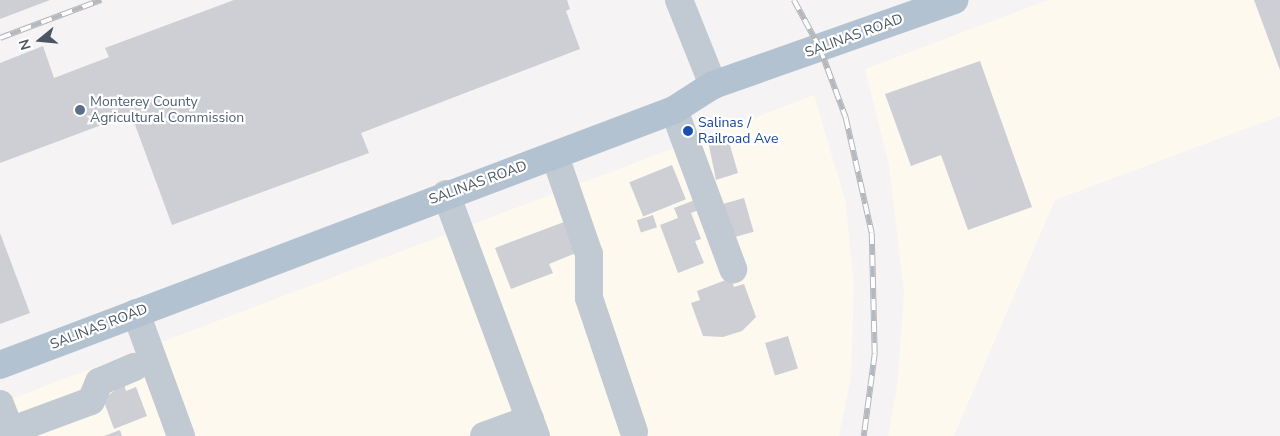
<!DOCTYPE html>
<html>
<head>
<meta charset="utf-8">
<style>
  body { margin:0 }
  #map { position:relative; width:1280px; height:436px; overflow:hidden; background:#f5f3f3; font-family:"Nunito Sans",sans-serif }
  div>[style] { position:absolute }
  .commercial>* { inset:0; background:#fdf9ef }
  .building>* { inset:0; background:#cdcfd5; transform-origin:0 0 }
  .minor>* { height:28px; margin:-14px; padding:0 14px; transform-origin:14px; border-radius:14px; background:#c1cad2 }
  .major>* { height:28px; margin:-14px; padding:0 14px; transform-origin:14px; border-radius:14px; background:#b3c2d1 }
  .rail>* { height:5.5px; margin-top:-2.75px; transform-origin:0; background:repeating-linear-gradient(90deg,#fff 0 11px,#b5b8bd 0 22px); box-sizing:border-box; border-block:1px solid #b5b8bd }
  .dots>* { width:14px; height:14px; translate:-50% -50%; box-sizing:border-box; border:2px solid #fff; border-radius:50% }
  span { translate:-50% -50%; white-space:nowrap; text-align:center; line-height:1.15; -webkit-text-stroke:4.5px #fff; paint-order:stroke }
  .street-label { font-size:14px; color:#4a5661 }
  .service-label { font-size:14px; color:#4e5e75 }
  .left { translate:0 -50%; text-align:left }
  .transit-label { font-size:14px; color:#164399 }
  .north { position:absolute; left:15px; top:15px; width:50px; height:50px; -webkit-text-stroke:4px #fff; paint-order:stroke; rotate:253deg; font-size:14px; font-weight:700; line-height:20px; text-align:center; color:#4a5661 }
  .north::after { content:''; display:block; margin:auto; width:18px; height:22px; background:#4a5661; clip-path:polygon(50% 0,100% 100%,50% 72%,0 100%) }
</style>
</head>
<body>
<div id="map">
  <div class="commercial">
    <div style="clip-path:polygon(1048px 0,1280px 0,1280px 116px,1055px 200px,954px 436px,888px 436px,897px 387px,904px 294px,889px 165px,865px 69px)"></div>
    <div style="clip-path:polygon(814px 95px,846px 203px,854px 286px,851px 377px,839px 436px,0 436px,0 403px)"></div>
  </div>
  <div class="building">
    <div style="clip-path:polygon(0 0,50px 0,0 19px)"></div>
    <div style="clip-path:polygon(234px 0,567px 0,570px 9px,566px 11px,580px 49px,361px 133px,369px 153px,172px 225px,131px 114px,0 163px,0 63px,43px 46px,54px 78px,109px 57px,105px 48px)"></div>
    <div style="clip-path:polygon(1254px 0,1280px 0,1280px 70px)"></div>
    <div style="clip-path:polygon(980px 61px,1032px 207px,968px 230px,941px 155px,911px 166px,885px 94px)"></div>
    <div style="clip-path:polygon(727px 135px,738px 173px,716px 180px,708px 141px)"></div>
    <div style="left:672px;top:165px;width:37px;height:46px;rotate:68deg"></div>
    <div style="left:744px;top:198px;width:35px;height:22px;rotate:74deg"></div>
    <div style="clip-path:polygon(695px 200px,699px 210px,691px 213px,701px 239px,695px 241px,704px 263px,678px 273px,660px 225px,678px 218px,674px 208px)"></div>
    <div style="left:653px;top:215px;width:13px;height:17px;rotate:72deg"></div>
    <div style="clip-path:polygon(564px 222px,576px 253px,549px 264px,553px 273px,511px 289px,495px 248px)"></div>
    <div style="clip-path:polygon(0 233px,30px 313px,0 324px)"></div>
    <div style="clip-path:polygon(731px 278px,734px 287px,744px 284px,756px 317px,742px 331px,723px 337px,703px 336px,691px 303px,700px 300px,697px 291px)"></div>
    <div style="left:788px;top:336px;width:34px;height:24px;rotate:73deg"></div>
    <div style="clip-path:polygon(124px 384px,126px 391px,136px 387px,147px 416px,114px 429px,103px 399px)"></div>
    <div style="clip-path:polygon(120px 430px,122px 436px,104px 436px)"></div>
  </div>
  <div class="minor">
    <div style="left:679px;top:0;width:92px;rotate:68.2deg"></div>
    <div style="left:674px;top:110px;width:170px;rotate:69.6deg"></div>
    <div style="left:555px;top:156px;width:104px;rotate:70.9deg"></div>
    <div style="left:589px;top:254px;width:44px;rotate:90deg"></div>
    <div style="left:589px;top:298px;width:141px;rotate:71.4deg"></div>
    <div style="left:446px;top:194px;width:258px;rotate:69.6deg"></div>
    <div style="left:136px;top:313px;width:131px;rotate:69.9deg"></div>
    <div style="left:0;top:404px;width:34px;rotate:69deg"></div>
    <div style="left:10px;top:431px;width:86px;rotate:-20.3deg"></div>
    <div style="left:91px;top:401px;width:21px;rotate:-67deg"></div>
    <div style="left:99px;top:382px;width:39px;rotate:-23deg"></div>
    <div style="left:484px;top:436px;width:49px;rotate:-20.3deg"></div>
  </div>
  <div class="major">
    <div style="left:0;top:365px;width:721px;rotate:-20.72deg"></div>
    <div style="left:674px;top:110px;width:46px;rotate:-32.7deg"></div>
    <div style="left:713px;top:85px;width:256px;rotate:-19.4deg"></div>
  </div>
  <div class="rail">
    <div style="left:794px;top:0;width:55px;rotate:61.6deg"></div>
    <div style="left:820px;top:48px;width:75px;rotate:69.6deg"></div>
    <div style="left:846px;top:118px;width:118px;rotate:77.3deg"></div>
    <div style="left:872px;top:233px;width:121px;rotate:88.6deg"></div>
    <div style="left:875px;top:354px;width:83px;rotate:97.6deg"></div>
    <div style="left:0;top:38px;width:108px;rotate:-20.6deg"></div>
  </div>
  <div class="dots">
    <div style="left:80px;top:110px;background:#5c6f8a"></div>
    <div style="left:688px;top:131px;background:#1a4fb4"></div>
  </div>
  <div class="street-label">
    <span style="left:854px;top:36px;rotate:-20deg">SALINAS ROAD</span>
    <span style="left:478px;top:183px;rotate:-20deg">SALINAS ROAD</span>
    <span style="left:99px;top:327px;rotate:-21deg">SALINAS ROAD</span>
  </div>
  <div class="service-label">
    <span class="left" style="left:90px;top:110px">Monterey County<br>Agricultural Commission</span>
  </div>
  <div class="transit-label">
    <span class="left" style="left:698px;top:131px">Salinas /<br>Railroad Ave</span>
  </div>
  <div class="north">N</div>
</div>
</body>
</html>
